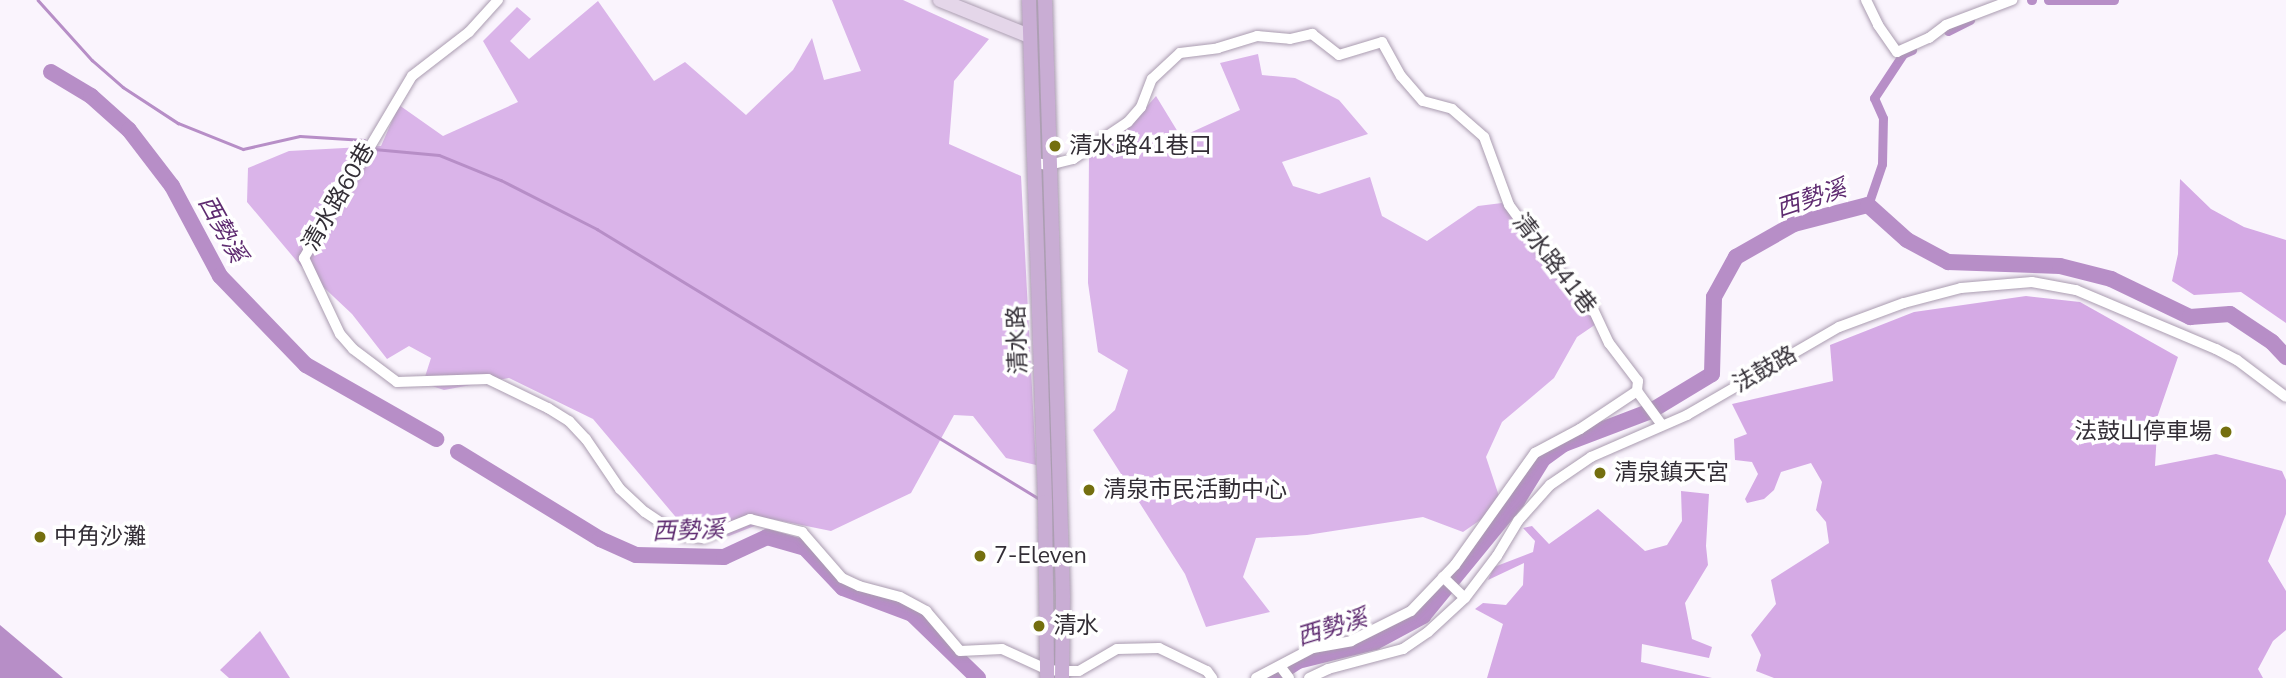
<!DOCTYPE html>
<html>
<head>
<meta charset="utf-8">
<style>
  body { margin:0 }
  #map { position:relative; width:2286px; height:678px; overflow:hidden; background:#faf4fd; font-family:"Nunito Sans","Noto Sans TC",sans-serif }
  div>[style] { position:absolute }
  .green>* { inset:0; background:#dab4e9 }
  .forest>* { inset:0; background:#d5aae5 }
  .water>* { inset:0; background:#b78ec7 }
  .stream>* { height:2.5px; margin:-1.25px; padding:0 1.25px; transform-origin:1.25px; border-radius:1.25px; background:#b78ec7 }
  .canal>* { height:9px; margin:-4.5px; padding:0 4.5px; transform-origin:4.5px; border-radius:4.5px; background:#b78ec7 }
  .river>* { height:16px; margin:-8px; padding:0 8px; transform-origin:8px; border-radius:8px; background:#b78ec7 }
  .roads { filter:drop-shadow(0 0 2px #aa9cb0) drop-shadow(0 0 2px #aa9cb0) }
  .street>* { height:10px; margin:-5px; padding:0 5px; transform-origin:5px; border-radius:5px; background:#fff }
  .secondary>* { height:14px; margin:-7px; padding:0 7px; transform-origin:7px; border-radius:7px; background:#e4d6e9 }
  .primary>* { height:14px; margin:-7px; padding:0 7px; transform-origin:7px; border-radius:7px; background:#c9add4 }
  .dots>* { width:19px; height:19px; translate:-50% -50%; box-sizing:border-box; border:4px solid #fff; border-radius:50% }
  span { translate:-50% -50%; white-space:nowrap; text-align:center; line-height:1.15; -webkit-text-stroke:7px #fff; paint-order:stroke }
  .poi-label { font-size:23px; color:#332e36 }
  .left { translate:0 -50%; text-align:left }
  .right { translate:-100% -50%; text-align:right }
  .street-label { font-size:23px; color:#332e36 }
  .water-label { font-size:24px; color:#5f2c71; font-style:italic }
</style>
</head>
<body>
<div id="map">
  <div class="green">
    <div style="clip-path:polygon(832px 0,903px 0,989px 39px,954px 81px,949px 144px,1021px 176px,1036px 465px,1006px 458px,973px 416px,954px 415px,911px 493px,831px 531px,772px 519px,729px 536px,685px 528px,593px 419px,509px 378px,444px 390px,423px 383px,431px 358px,409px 346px,387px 359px,352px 314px,300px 265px,247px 202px,248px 168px,289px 151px,381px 146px,399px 105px,443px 136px,518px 102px,483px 41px,517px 7px,531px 19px,510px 41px,529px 59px,598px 1px,654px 81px,685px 62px,746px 115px,793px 70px,812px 38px,824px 80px,861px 71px)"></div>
    <div style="clip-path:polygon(1258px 54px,1262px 75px,1295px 78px,1339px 100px,1368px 134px,1282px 162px,1293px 186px,1319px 194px,1370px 177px,1382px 216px,1427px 241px,1478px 206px,1502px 203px,1559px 282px,1602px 320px,1577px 337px,1554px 378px,1502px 422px,1486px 457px,1502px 505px,1463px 532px,1423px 517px,1307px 535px,1256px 538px,1243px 577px,1270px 612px,1206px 627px,1185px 574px,1093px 430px,1115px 410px,1128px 370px,1098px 352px,1088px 283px,1089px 154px,1130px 126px,1156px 96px,1181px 137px,1240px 110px,1220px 63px)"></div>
  </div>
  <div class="forest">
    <div style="clip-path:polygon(2180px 179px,2211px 209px,2244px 227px,2286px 240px,2286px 323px,2241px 292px,2194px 295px,2172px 281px,2178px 254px)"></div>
    <div style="clip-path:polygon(2026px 296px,2080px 302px,2178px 357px,2158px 415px,2155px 466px,2216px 454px,2282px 471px,2286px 480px,2286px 514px,2268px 561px,2286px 591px,2286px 630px,2273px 641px,2258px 669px,2263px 678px,1774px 678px,1756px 671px,1761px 655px,1751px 635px,1776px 604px,1771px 580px,1829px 543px,1826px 522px,1816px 510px,1822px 482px,1811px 463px,1781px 472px,1774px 490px,1764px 499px,1747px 503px,1745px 499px,1758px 474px,1752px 462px,1735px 460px,1734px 439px,1747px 434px,1732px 404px,1833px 381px,1830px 345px,1914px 312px)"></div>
    <div style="clip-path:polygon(1681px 491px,1709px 494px,1706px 546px,1708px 565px,1685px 603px,1692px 639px,1712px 647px,1709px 658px,1642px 644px,1641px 662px,1712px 678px,1487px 678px,1503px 624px,1475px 609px,1483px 603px,1506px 605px,1523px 585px,1524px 563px,1488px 580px,1494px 567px,1533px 552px,1535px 541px,1523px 528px,1532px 526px,1549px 544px,1598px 509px,1645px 551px,1667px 545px,1682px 521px)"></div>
    <div style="clip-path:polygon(260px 631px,290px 678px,229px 678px,220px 670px)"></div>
  </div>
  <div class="water">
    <div style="clip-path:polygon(0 625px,63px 678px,0 678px)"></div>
  </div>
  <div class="stream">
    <div style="left:38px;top:0;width:81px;rotate:48deg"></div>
    <div style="left:92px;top:60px;width:41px;rotate:41.1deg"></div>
    <div style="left:123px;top:87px;width:66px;rotate:33.2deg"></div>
    <div style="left:178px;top:123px;width:70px;rotate:21.8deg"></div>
    <div style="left:243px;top:149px;width:58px;rotate:-12.8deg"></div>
    <div style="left:300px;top:136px;width:64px;rotate:3.6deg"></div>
    <div style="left:374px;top:149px;width:65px;rotate:5.3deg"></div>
    <div style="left:439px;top:155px;width:67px;rotate:22deg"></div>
    <div style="left:501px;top:180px;width:108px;rotate:27deg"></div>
    <div style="left:597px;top:229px;width:517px;rotate:31.38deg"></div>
  </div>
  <div class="canal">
    <div style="left:2031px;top:0;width:1px"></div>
    <div style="left:2048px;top:0;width:66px"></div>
    <div style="left:1948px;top:31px;width:25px;rotate:-27deg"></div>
    <div style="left:1868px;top:205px;width:43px;rotate:-71.1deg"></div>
    <div style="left:1882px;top:164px;width:46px;rotate:-88.8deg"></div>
    <div style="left:1883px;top:118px;width:22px;rotate:-114deg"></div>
    <div style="left:1874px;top:98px;width:53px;rotate:-56.6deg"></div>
    <div style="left:1903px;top:54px;width:10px;rotate:-24deg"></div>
  </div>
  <div class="river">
    <div style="left:51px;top:72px;width:47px;rotate:31deg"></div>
    <div style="left:91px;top:96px;width:51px;rotate:41.8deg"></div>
    <div style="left:129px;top:130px;width:71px;rotate:52.5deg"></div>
    <div style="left:172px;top:186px;width:102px;rotate:61.9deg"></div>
    <div style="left:220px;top:276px;width:124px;rotate:46deg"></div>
    <div style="left:306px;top:365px;width:150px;rotate:29.6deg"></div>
    <div style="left:458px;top:452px;width:167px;rotate:31.5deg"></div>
    <div style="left:600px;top:539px;width:39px;rotate:24deg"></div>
    <div style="left:636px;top:555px;width:88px;rotate:1.3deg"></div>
    <div style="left:724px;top:557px;width:47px;rotate:-24.9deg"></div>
    <div style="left:767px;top:537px;width:40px;rotate:16deg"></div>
    <div style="left:805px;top:548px;width:55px;rotate:46.5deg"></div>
    <div style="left:843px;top:588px;width:74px;rotate:20.6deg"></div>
    <div style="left:912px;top:614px;width:92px;rotate:44.1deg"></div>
    <div style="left:1272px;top:678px;width:31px;rotate:-33deg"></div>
    <div style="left:1298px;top:661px;width:79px;rotate:-13.9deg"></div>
    <div style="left:1375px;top:642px;width:55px;rotate:-28.4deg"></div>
    <div style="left:1423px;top:616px;width:149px;rotate:-50.7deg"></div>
    <div style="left:1517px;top:501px;width:49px;rotate:-58.2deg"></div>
    <div style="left:1543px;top:459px;width:26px;rotate:-36deg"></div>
    <div style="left:1564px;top:444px;width:93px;rotate:-20.8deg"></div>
    <div style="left:1651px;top:411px;width:71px;rotate:-31.2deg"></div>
    <div style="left:1712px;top:374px;width:77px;rotate:-88.5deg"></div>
    <div style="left:1714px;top:297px;width:46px;rotate:-61.2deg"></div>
    <div style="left:1736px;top:257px;width:67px;rotate:-29.6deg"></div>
    <div style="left:1794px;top:224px;width:76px;rotate:-14.4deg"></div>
    <div style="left:1868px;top:205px;width:52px;rotate:41.9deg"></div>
    <div style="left:1907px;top:240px;width:47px;rotate:28.2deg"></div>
    <div style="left:1948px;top:262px;width:112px;rotate:2deg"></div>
    <div style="left:2060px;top:266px;width:53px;rotate:14.3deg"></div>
    <div style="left:2111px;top:279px;width:88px;rotate:25.7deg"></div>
    <div style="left:2190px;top:317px;width:40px;rotate:-4.3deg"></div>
    <div style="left:2230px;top:314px;width:50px;rotate:33.7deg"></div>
    <div style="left:2272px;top:342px;width:21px;rotate:47deg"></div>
  </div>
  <div class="roads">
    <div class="street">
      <div style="left:498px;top:0;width:43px;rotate:132.2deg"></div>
      <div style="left:469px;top:32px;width:72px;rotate:142.3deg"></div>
      <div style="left:412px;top:76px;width:212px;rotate:120.7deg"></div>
      <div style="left:304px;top:258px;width:84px;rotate:64.7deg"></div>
      <div style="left:340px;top:334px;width:20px;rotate:49deg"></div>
      <div style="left:353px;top:349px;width:55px;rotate:36.9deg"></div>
      <div style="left:397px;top:382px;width:91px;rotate:-1.9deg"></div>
      <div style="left:488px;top:379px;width:67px;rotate:25.8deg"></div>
      <div style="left:548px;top:408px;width:25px;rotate:32deg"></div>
      <div style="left:569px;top:421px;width:25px;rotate:47deg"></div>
      <div style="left:586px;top:439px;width:60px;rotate:55.8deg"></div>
      <div style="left:620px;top:489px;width:34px;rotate:43deg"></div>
      <div style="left:645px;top:512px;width:43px;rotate:33.7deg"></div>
      <div style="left:681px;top:536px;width:22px;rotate:5deg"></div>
      <div style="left:703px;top:538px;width:51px;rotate:-22deg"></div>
      <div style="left:750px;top:519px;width:54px;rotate:14deg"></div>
      <div style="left:802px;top:532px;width:61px;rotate:49deg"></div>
      <div style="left:842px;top:578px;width:19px;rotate:25deg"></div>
      <div style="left:859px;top:586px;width:42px;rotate:15deg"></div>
      <div style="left:900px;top:597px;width:30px;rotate:28deg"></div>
      <div style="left:926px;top:611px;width:52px;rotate:49.6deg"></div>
      <div style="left:960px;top:651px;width:42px;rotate:-2.7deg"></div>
      <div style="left:1002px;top:649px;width:51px;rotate:24.5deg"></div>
      <div style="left:1048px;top:670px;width:15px;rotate:4deg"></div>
      <div style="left:1063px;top:671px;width:16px"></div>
      <div style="left:1079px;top:671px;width:44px;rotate:-30.1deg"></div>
      <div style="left:1117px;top:649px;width:42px;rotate:-1.4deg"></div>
      <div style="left:1159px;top:648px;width:53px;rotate:25.6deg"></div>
      <div style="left:1207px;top:671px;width:9px;rotate:54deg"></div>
      <div style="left:1866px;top:0;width:28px;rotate:64deg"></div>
      <div style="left:1878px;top:25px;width:33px;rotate:55deg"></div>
      <div style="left:1897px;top:52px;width:35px;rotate:-24deg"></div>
      <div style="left:1929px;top:38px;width:21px;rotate:-37deg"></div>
      <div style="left:1946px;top:25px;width:71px;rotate:-20.7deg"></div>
      <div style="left:1035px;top:163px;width:14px;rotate:8deg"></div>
      <div style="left:1049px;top:165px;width:25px;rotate:-14deg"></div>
      <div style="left:1073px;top:159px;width:66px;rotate:-33.9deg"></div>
      <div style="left:1128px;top:122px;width:20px;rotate:-49deg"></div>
      <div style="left:1141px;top:107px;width:30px;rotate:-69deg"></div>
      <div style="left:1152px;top:79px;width:38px;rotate:-43deg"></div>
      <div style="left:1180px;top:53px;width:38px;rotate:-7deg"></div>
      <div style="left:1218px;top:48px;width:41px;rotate:-17.1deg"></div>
      <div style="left:1257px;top:36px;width:33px;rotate:5deg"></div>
      <div style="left:1290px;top:39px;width:23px;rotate:-13deg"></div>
      <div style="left:1312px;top:34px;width:34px;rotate:38deg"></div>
      <div style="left:1339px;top:55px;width:45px;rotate:-16.8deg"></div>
      <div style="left:1382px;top:42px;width:39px;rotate:61deg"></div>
      <div style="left:1401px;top:76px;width:33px;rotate:49deg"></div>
      <div style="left:1423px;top:101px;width:30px;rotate:15deg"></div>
      <div style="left:1452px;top:109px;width:43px;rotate:41.2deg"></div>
      <div style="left:1484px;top:137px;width:72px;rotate:69.8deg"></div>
      <div style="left:1509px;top:205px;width:64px;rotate:53.8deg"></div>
      <div style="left:1547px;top:257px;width:69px;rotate:48.5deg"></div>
      <div style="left:1593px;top:309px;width:38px;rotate:65deg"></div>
      <div style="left:1609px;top:343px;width:48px;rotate:52.7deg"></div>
      <div style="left:1638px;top:381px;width:10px;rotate:96deg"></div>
      <div style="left:1637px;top:391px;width:42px;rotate:53.7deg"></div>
      <div style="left:1443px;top:577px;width:30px;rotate:44deg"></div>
      <div style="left:1280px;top:666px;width:15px;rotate:53deg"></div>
      <div style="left:1256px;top:678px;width:64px;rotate:-27.8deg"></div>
      <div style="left:1313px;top:648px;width:39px;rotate:-10deg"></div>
      <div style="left:1351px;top:641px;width:67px;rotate:-26.6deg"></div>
      <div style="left:1411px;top:611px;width:64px;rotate:-46.3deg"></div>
      <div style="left:1455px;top:565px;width:138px;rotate:-54.5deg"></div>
      <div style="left:1535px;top:453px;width:51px;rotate:-28.1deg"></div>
      <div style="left:1580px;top:429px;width:69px;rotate:-33.7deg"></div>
      <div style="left:1309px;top:678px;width:21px;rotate:-25deg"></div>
      <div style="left:1328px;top:669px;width:78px;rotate:-14.9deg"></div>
      <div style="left:1403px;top:649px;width:30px;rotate:-34deg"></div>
      <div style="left:1428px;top:632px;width:50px;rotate:-42.6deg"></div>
      <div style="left:1465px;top:598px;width:53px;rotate:-52.7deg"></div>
      <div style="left:1497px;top:556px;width:41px;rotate:-59deg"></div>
      <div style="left:1518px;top:521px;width:48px;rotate:-48.4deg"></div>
      <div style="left:1550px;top:485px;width:50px;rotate:-34.3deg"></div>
      <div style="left:1591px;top:457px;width:105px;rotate:-23.6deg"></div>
      <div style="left:1687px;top:415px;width:176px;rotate:-30.1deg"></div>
      <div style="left:1839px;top:327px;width:69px;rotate:-20.3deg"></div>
      <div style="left:1904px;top:303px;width:59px;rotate:-14.7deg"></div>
      <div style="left:1961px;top:288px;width:71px;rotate:-4.8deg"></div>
      <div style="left:2032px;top:282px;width:45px;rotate:10.3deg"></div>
      <div style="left:2076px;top:290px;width:152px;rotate:22.9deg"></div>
      <div style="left:2216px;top:349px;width:24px;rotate:28deg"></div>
      <div style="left:2237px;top:360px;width:61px;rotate:37.1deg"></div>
    </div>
    <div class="secondary">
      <div style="left:940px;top:0;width:96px;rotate:22deg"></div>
    </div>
    <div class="primary">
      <div style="left:1029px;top:0;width:502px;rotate:88.17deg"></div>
      <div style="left:1045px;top:502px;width:176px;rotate:89.3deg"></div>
      <div style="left:1045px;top:0;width:596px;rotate:88.27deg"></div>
      <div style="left:1063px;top:596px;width:82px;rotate:90.7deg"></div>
    </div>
  </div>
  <div class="dots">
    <div style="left:1055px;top:146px;background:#746f0f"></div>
    <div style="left:2226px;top:432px;background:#746f0f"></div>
    <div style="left:1600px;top:473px;background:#746f0f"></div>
    <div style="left:1089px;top:490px;background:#746f0f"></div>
    <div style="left:40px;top:537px;background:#746f0f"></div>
    <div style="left:980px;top:556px;background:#746f0f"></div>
    <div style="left:1039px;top:626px;background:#746f0f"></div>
  </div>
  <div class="poi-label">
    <span class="left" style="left:1069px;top:146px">清水路41巷口</span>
    <span class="right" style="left:2212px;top:432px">法鼓山停車場</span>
    <span class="left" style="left:1614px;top:473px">清泉鎮天宮</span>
    <span class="left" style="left:1103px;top:490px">清泉市民活動中心</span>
    <span class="left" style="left:54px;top:537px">中角沙灘</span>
    <span class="left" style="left:994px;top:556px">7-Eleven</span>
    <span class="left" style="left:1053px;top:626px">清水</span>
  </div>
  <div class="street-label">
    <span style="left:339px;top:197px;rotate:-60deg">清水路60巷</span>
    <span style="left:1554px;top:264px;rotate:52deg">清水路41巷</span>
    <span style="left:1018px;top:340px;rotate:-92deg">清水路</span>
    <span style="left:1765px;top:370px;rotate:-30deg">法鼓路</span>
  </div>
  <div class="water-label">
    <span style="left:1811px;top:199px;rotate:-18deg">西勢溪</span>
    <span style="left:222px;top:229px;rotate:61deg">西勢溪</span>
    <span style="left:688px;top:531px;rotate:-2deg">西勢溪</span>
    <span style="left:1332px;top:628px;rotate:-17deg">西勢溪</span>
  </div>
</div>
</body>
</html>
